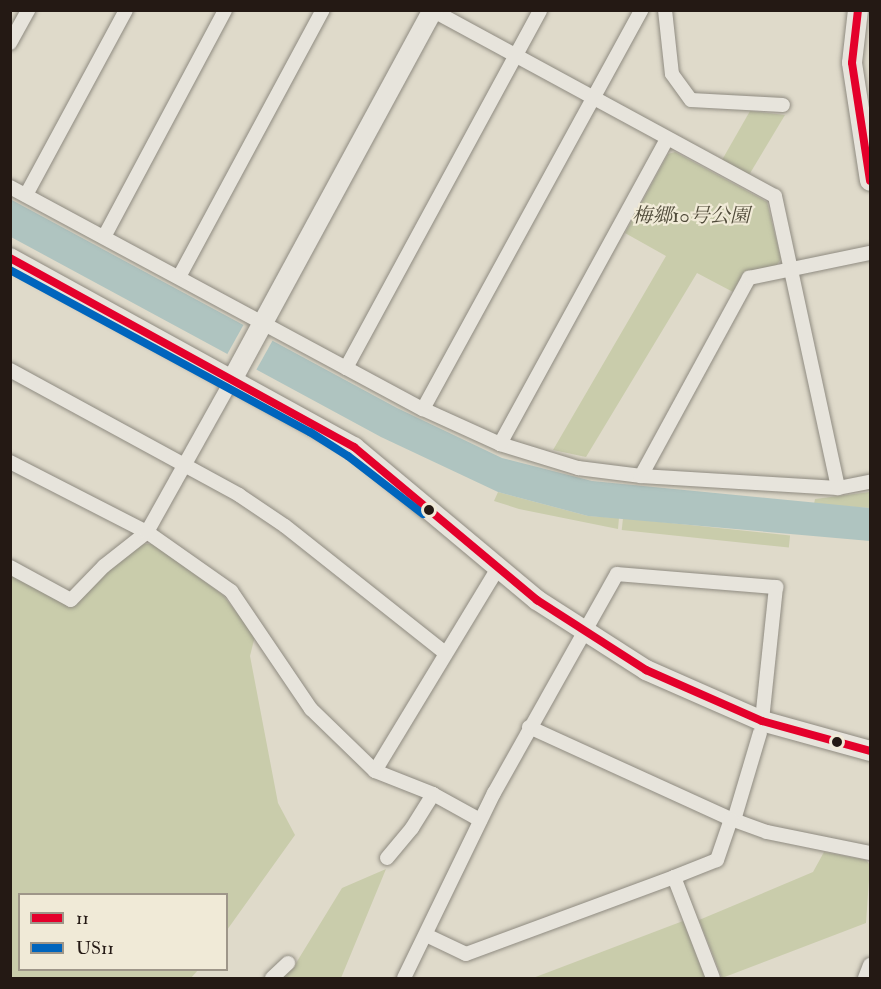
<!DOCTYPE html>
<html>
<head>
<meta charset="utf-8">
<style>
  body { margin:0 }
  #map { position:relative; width:881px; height:989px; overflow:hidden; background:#dfdaca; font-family:"IM FELL Double Pica","Noto Serif JP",serif }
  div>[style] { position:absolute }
  .green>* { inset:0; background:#c9ccab; transform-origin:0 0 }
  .water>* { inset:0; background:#afc4c0 }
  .pier>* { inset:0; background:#dfdaca; transform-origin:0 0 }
  .roads { filter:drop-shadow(0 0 2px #8f8b81) drop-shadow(0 0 2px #8f8b81) }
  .street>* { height:14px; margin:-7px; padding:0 7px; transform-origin:7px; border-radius:7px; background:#e7e4dc }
  .secondary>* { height:20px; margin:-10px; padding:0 10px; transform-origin:10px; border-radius:10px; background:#e7e4dc }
  .bus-1>* { height:8px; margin:-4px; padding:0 4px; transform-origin:4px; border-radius:4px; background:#e4002b }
  .bus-2>* { height:8px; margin:-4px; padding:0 4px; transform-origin:4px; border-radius:4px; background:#0065bd }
  .dots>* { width:16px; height:16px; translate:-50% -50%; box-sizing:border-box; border:3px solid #f0ead7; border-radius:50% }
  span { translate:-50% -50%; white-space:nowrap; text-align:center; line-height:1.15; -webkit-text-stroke:4.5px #f0ead7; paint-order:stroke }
  .park-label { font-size:20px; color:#504b3a; font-style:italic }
  .frame { position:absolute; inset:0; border:12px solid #241914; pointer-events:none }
  .legend { position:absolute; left:18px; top:893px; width:210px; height:78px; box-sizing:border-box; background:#f0ead7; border:2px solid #9e9689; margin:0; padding:8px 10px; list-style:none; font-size:18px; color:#241914 }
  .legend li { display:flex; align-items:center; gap:12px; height:30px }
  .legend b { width:30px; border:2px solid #9e9689 }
</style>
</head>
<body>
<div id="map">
  <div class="green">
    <div style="clip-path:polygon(750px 111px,785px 115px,749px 175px,722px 160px)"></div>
    <div style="clip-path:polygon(675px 152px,767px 202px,781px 259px,776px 266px,743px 273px,733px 292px,697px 273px,586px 457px,553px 450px,666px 256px,625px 233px,668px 154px)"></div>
    <div style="clip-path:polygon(498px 492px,588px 516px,619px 518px,618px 529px,519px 509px,494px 501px)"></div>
    <div style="clip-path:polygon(870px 492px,870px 508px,814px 504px,815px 499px)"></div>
    <div style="left:623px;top:518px;width:168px;height:12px;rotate:6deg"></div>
    <div style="clip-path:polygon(144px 544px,153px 544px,223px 595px,255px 636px,250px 656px,278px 803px,295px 835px,227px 930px,226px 894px,20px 894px,20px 970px,198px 970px,191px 978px,11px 978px,10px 575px,71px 607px,125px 555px)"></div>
    <div style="clip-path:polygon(824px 852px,866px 860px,870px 865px,866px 923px,722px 978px,699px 920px,813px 872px)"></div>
    <div style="clip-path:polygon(386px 869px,341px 978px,281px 978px,293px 968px,342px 888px)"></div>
    <div style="clip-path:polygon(683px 921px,705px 978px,533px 978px)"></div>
  </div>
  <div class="water">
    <div style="clip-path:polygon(10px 199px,397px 408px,502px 458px,592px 481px,870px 508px,870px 541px,588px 516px,498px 492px,381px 437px,11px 237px)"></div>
  </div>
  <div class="pier">
    <div style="left:244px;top:324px;width:33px;height:35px;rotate:29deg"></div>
  </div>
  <div class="roads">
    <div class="street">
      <div style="left:432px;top:10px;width:390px;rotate:28.5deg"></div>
      <div style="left:775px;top:196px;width:299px;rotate:77.8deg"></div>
      <div style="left:665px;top:10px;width:64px;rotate:83.8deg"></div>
      <div style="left:672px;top:74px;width:32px;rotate:54deg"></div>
      <div style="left:691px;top:100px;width:92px;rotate:3.1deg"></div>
      <div style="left:10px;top:43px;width:38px;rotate:-61deg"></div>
      <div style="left:10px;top:187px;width:469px;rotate:28.3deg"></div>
      <div style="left:423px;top:409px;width:85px;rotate:24.4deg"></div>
      <div style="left:500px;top:444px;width:82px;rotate:17.1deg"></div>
      <div style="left:578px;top:468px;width:64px;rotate:7.2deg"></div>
      <div style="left:641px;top:476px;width:197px;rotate:3.5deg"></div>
      <div style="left:838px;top:488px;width:33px;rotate:-11deg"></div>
      <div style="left:26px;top:195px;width:210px;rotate:-61.6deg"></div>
      <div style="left:104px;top:237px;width:257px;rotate:-61.9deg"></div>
      <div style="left:179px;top:277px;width:303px;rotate:-61.7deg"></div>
      <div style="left:346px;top:368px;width:407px;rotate:-61.5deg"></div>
      <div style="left:10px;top:370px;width:261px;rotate:28.6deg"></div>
      <div style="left:239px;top:495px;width:55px;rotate:34deg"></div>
      <div style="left:285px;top:526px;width:204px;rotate:38.4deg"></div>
      <div style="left:423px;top:409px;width:455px;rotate:-61.3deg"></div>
      <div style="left:500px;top:444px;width:348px;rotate:-61.3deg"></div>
      <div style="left:10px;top:462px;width:154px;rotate:27.1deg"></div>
      <div style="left:147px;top:532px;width:103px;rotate:35.1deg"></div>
      <div style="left:231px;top:591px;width:143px;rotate:55.9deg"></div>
      <div style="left:311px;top:709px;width:89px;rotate:44.1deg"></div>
      <div style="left:375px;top:771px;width:62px;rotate:21.6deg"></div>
      <div style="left:433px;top:794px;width:54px;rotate:29deg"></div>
      <div style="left:641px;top:476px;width:226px;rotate:-61.4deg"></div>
      <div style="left:749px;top:278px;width:124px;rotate:-11.7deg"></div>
      <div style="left:10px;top:567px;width:69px;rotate:28.4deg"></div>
      <div style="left:71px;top:600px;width:47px;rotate:-45.9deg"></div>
      <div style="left:104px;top:566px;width:55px;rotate:-38.3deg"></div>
      <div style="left:147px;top:532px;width:176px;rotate:-60.8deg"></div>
      <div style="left:529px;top:727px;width:222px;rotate:24.5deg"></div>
      <div style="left:731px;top:819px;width:38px;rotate:20deg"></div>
      <div style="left:767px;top:832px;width:105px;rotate:11.5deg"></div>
      <div style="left:375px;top:771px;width:237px;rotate:-58.8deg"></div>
      <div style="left:734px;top:820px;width:91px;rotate:-73.4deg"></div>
      <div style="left:387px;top:858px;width:39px;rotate:-50deg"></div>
      <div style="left:412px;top:828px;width:40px;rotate:-58deg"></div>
      <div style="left:674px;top:877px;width:108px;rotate:68.9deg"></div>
      <div style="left:426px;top:935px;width:44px;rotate:25.4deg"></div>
      <div style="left:466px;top:954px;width:222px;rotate:-20.3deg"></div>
      <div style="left:674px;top:877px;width:46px;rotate:-21.6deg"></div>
      <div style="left:717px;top:860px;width:43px;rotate:-71.1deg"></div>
      <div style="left:272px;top:978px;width:22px;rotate:-43deg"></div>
      <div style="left:404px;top:978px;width:206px;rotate:-64.1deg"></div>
      <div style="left:494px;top:793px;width:251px;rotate:-60.7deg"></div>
      <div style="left:617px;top:574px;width:160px;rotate:4.7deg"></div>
      <div style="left:776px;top:587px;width:135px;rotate:96deg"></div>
      <div style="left:865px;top:978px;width:14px;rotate:-69deg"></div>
    </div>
    <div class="secondary">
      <div style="left:858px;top:10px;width:53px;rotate:96.5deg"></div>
      <div style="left:852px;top:63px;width:119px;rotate:81.3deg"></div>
      <div style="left:10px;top:258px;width:393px;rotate:28.8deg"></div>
      <div style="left:354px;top:447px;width:239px;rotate:39.9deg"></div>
      <div style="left:537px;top:600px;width:130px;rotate:32.7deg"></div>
      <div style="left:646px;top:670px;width:127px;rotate:23.7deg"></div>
      <div style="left:762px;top:721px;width:112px;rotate:15.5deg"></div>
      <div style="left:233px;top:378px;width:419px;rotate:-61.5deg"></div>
    </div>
  </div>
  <div class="bus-1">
    <div style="left:858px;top:10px;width:53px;rotate:96.5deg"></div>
    <div style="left:852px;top:63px;width:119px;rotate:81.3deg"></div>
    <div style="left:10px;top:258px;width:393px;rotate:28.8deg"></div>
    <div style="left:354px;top:447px;width:239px;rotate:39.9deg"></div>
    <div style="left:537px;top:600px;width:130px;rotate:32.7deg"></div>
    <div style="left:646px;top:670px;width:127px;rotate:23.7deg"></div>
    <div style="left:762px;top:721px;width:112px;rotate:15.5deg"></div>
  </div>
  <div class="bus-2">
    <div style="left:10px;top:270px;width:341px;rotate:28.4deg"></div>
    <div style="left:310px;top:432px;width:45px;rotate:32.3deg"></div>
    <div style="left:348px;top:456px;width:95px;rotate:37.7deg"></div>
  </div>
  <div class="dots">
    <div style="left:429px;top:510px;background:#241914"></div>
    <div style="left:837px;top:742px;background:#241914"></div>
  </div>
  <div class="park-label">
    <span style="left:691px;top:215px">梅郷10号公園</span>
  </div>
  <div class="frame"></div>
  <ul class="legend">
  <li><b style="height:8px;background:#e4002b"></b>11</li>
  <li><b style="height:8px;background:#0065bd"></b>US11</li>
  </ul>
</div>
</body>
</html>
